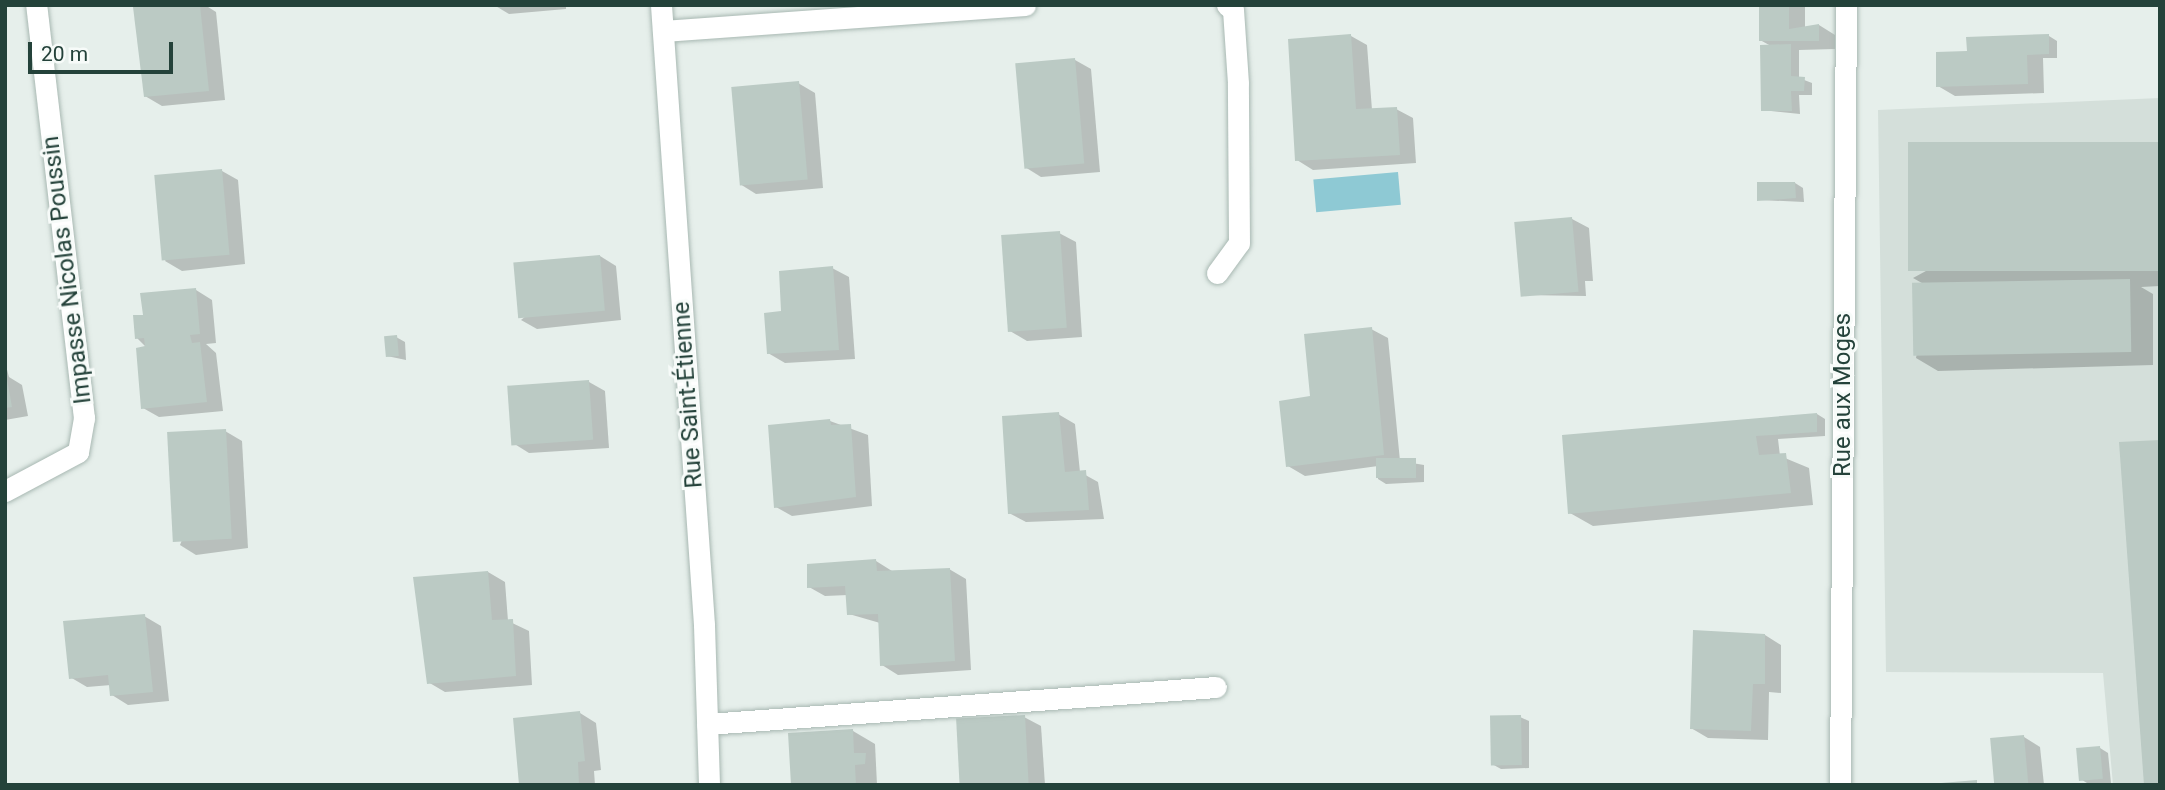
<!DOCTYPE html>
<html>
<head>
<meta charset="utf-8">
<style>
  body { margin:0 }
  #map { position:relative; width:2165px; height:790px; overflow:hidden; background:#e6efeb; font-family:Roboto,sans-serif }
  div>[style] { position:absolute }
  .built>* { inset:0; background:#d4dfda }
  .water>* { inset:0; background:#8ec9d4; transform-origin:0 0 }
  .shadow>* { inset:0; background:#0003 }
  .building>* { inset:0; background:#bbcac4; transform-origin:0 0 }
  .roads { filter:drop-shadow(0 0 2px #a8b8b2) drop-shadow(0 0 2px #a8b8b2) }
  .minor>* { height:21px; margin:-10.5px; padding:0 10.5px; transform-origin:10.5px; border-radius:10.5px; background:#fff }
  span { translate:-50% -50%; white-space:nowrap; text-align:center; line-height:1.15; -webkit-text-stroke:6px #f7fbf9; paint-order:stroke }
  .street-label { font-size:24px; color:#24423a }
  .frame { position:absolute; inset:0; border:7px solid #24423a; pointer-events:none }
  .scale { position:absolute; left:28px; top:42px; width:145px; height:32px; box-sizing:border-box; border:4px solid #24423a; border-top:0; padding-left:9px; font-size:21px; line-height:24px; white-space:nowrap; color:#24423a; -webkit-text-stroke:5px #f7fbf9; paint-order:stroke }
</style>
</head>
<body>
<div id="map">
  <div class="built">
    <div style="clip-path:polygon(2160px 98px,2160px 785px,2113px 785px,2103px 673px,1886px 672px,1878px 110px)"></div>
  </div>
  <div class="water">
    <div style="left:1398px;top:172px;width:33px;height:85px;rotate:85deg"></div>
  </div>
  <div class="shadow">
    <div style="clip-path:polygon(169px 5px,205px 5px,216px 12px,225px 100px,162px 106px,145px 96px)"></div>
    <div style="clip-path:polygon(494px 5px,566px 5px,566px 9px,509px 14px)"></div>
    <div style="clip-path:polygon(1760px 5px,1805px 5px,1805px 28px,1819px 25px,1835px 35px,1835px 49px,1799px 50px,1799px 78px,1812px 83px,1812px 95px,1799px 95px,1800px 114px,1762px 110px,1771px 46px,1760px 40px)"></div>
    <div style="clip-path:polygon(1351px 36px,1367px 45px,1372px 110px,1396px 109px,1413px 118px,1416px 163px,1313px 170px,1297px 160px)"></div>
    <div style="clip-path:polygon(2049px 36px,2057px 41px,2057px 58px,2043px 58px,2044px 93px,1955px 96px,1938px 86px,1972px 53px)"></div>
    <div style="clip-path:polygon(1075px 60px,1091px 69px,1100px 172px,1041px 177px,1025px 167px)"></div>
    <div style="clip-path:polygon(798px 83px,815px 93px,823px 188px,756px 194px,740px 184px)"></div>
    <div style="clip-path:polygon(2160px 144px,2160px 286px,2141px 287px,2153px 294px,2153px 365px,1938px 371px,1916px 358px,1929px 287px,1913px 278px)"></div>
    <div style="clip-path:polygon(222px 171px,238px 180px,245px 264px,182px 271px,165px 261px)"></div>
    <div style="clip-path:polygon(1795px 183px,1803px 188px,1804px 202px,1759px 200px)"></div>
    <div style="clip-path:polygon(1572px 219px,1589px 228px,1593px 281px,1585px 281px,1586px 296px,1521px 295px)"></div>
    <div style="clip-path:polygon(1059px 233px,1076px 242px,1082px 337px,1027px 341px,1010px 331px)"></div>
    <div style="clip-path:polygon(600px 256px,616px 266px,621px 320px,537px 329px,521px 320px)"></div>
    <div style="clip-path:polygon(832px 268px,849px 277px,855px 359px,785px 363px,768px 353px,783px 313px)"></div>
    <div style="clip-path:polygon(196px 290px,212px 300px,216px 343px,206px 344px,216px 353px,223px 411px,159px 417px,143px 408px,147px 348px,137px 338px,145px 316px)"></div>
    <div style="clip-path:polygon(1371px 329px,1388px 338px,1400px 461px,1424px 465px,1424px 482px,1386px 484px,1378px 479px,1378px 466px,1305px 476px,1288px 466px,1311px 398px)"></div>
    <div style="clip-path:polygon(396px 337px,405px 342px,406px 360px,387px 356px)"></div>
    <div style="clip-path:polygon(5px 362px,9px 377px,22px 385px,28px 416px,5px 420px)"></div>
    <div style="clip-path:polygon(589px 382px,605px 391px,609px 448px,529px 453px,513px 443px)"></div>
    <div style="clip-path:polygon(1058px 414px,1075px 424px,1080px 472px,1098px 482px,1104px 519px,1026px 522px,1009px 513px)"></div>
    <div style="clip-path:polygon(1817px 414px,1825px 419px,1825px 436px,1778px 439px,1780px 456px,1809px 468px,1813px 505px,1593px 526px,1570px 513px,1564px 437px)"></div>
    <div style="clip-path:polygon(830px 421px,868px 435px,872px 506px,792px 516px,776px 507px)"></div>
    <div style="clip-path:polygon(225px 431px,242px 441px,248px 548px,196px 555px,180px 545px)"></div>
    <div style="clip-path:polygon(876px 561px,892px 571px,949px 569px,966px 579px,971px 670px,898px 675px,882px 665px,880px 623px,849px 614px,848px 595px,825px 596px,809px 587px)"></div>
    <div style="clip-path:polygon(488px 572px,505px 582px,508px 621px,529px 631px,532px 685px,445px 692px,428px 682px)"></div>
    <div style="clip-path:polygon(144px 616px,161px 626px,169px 701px,128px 705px,112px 695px,111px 685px,87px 687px,70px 677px)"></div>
    <div style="clip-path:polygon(1765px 635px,1781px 645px,1781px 693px,1769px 692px,1768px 740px,1708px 738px,1691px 728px)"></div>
    <div style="clip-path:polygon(580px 713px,596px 723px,601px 770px,594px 771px,595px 785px,520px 785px)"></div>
    <div style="clip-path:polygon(1024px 717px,1041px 726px,1045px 785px,962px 785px)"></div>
    <div style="clip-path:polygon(1520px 717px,1529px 721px,1529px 768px,1501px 769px,1492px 764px)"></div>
    <div style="clip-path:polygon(853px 731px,875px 744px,877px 785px,793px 785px)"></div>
    <div style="clip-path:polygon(2024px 737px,2040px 747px,2044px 785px,1996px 785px)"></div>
    <div style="clip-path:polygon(2100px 748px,2108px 753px,2111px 783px,2087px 783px,2079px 778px)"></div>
  </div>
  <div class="building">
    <div style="clip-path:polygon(151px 5px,200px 5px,209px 91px,144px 97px,133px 7px)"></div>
    <div style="clip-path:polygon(1759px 5px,1789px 5px,1789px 29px,1819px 24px,1819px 41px,1759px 41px)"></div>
    <div style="clip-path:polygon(1351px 34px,1356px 109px,1397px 107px,1400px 155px,1295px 161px,1288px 39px)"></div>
    <div style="clip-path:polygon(2049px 34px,2049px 54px,2027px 55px,2028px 84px,1936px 87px,1936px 52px,1967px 51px,1966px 37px)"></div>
    <div style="clip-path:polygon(1791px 44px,1791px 76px,1805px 77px,1804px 91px,1791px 91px,1792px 111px,1761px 111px,1760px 45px)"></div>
    <div style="left:1075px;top:58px;width:106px;height:60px;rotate:85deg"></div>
    <div style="left:799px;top:81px;width:99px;height:68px;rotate:85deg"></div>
    <div style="left:2160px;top:142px;width:129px;height:252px;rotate:90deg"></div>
    <div style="left:222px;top:169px;width:86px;height:68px;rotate:85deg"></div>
    <div style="clip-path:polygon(1757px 182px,1795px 182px,1796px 198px,1757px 201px)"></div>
    <div style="left:1572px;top:217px;width:75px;height:58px;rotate:85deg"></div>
    <div style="left:1060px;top:231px;width:97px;height:59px;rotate:86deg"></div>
    <div style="left:600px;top:255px;width:56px;height:87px;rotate:85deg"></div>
    <div style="clip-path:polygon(833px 266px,839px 350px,767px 354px,764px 313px,781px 311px,779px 271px)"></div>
    <div style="left:2130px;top:279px;width:73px;height:218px;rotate:89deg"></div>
    <div style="clip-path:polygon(196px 288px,200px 334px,190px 335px,192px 343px,200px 342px,207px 402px,141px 409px,136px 348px,145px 346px,144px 338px,135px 339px,133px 315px,143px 315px,140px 293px)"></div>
    <div style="clip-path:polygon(1372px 327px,1384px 455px,1286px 467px,1279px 401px,1310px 396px,1304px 334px)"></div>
    <div style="left:397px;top:335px;width:21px;height:13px;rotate:85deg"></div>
    <div style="clip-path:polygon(7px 379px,12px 407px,5px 408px,5px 380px)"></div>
    <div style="left:589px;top:380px;width:60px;height:82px;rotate:86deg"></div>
    <div style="clip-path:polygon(1059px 412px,1065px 472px,1086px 470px,1089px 510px,1008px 514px,1002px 416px)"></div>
    <div style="clip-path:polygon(1817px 413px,1817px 432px,1756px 436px,1759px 455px,1786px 453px,1791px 493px,1568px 514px,1562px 435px)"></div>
    <div style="clip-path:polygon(830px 419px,831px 425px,851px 424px,856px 497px,774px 508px,768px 425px)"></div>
    <div style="left:226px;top:429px;width:110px;height:59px;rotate:87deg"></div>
    <div style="clip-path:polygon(2160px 440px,2160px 785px,2144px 785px,2119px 442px)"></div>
    <div style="left:1416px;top:458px;width:20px;height:40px;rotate:90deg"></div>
    <div style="clip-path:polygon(876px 559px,877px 571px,950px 568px,955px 661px,880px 666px,878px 614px,847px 615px,845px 586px,807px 588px,807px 564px)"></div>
    <div style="clip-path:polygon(488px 571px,492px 620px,513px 619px,516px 676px,427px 684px,413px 577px)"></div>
    <div style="clip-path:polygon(145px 614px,153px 692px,110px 696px,108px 675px,69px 679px,63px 621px)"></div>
    <div style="clip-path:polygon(1693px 630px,1765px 634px,1765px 684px,1753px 684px,1751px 731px,1690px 729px)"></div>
    <div style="clip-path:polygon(580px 711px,585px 761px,578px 762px,579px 785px,519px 785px,513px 718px)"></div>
    <div style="left:1025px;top:715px;width:70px;height:69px;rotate:87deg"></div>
    <div style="left:1521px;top:715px;width:50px;height:31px;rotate:89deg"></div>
    <div style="clip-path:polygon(853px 729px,854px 753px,866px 753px,865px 764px,855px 765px,856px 785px,791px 785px,788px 733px)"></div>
    <div style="left:2024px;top:735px;width:50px;height:34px;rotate:85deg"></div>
    <div style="left:2100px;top:746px;width:33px;height:24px;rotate:85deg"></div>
    <div style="clip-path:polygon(1977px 780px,1977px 785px,1941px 785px,1941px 783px)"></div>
  </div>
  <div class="roads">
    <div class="minor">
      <div style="left:661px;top:5px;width:621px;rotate:86.03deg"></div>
      <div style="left:704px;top:625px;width:160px;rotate:88.2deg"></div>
      <div style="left:663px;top:31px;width:363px;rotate:-4.1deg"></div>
      <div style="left:1217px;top:273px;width:37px;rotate:-54deg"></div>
      <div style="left:1239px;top:243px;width:160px;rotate:-90.4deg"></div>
      <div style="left:1238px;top:83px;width:73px;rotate:-93.9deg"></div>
      <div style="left:1233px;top:10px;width:8px;rotate:-140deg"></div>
      <div style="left:5px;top:491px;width:83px;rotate:-28.1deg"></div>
      <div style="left:78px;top:452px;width:35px;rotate:-80deg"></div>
      <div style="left:84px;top:418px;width:416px;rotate:-96.6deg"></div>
      <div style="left:707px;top:724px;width:510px;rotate:-4.16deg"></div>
      <div style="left:1840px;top:785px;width:780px;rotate:-89.56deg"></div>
    </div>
  </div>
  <div class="street-label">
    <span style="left:67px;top:270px;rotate:-97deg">Impasse Nicolas Poussin</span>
    <span style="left:688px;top:395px;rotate:-94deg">Rue Saint-Étienne</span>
    <span style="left:1843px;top:395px;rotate:-90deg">Rue aux Moges</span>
  </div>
  <div class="frame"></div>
  <div class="scale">20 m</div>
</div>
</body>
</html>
